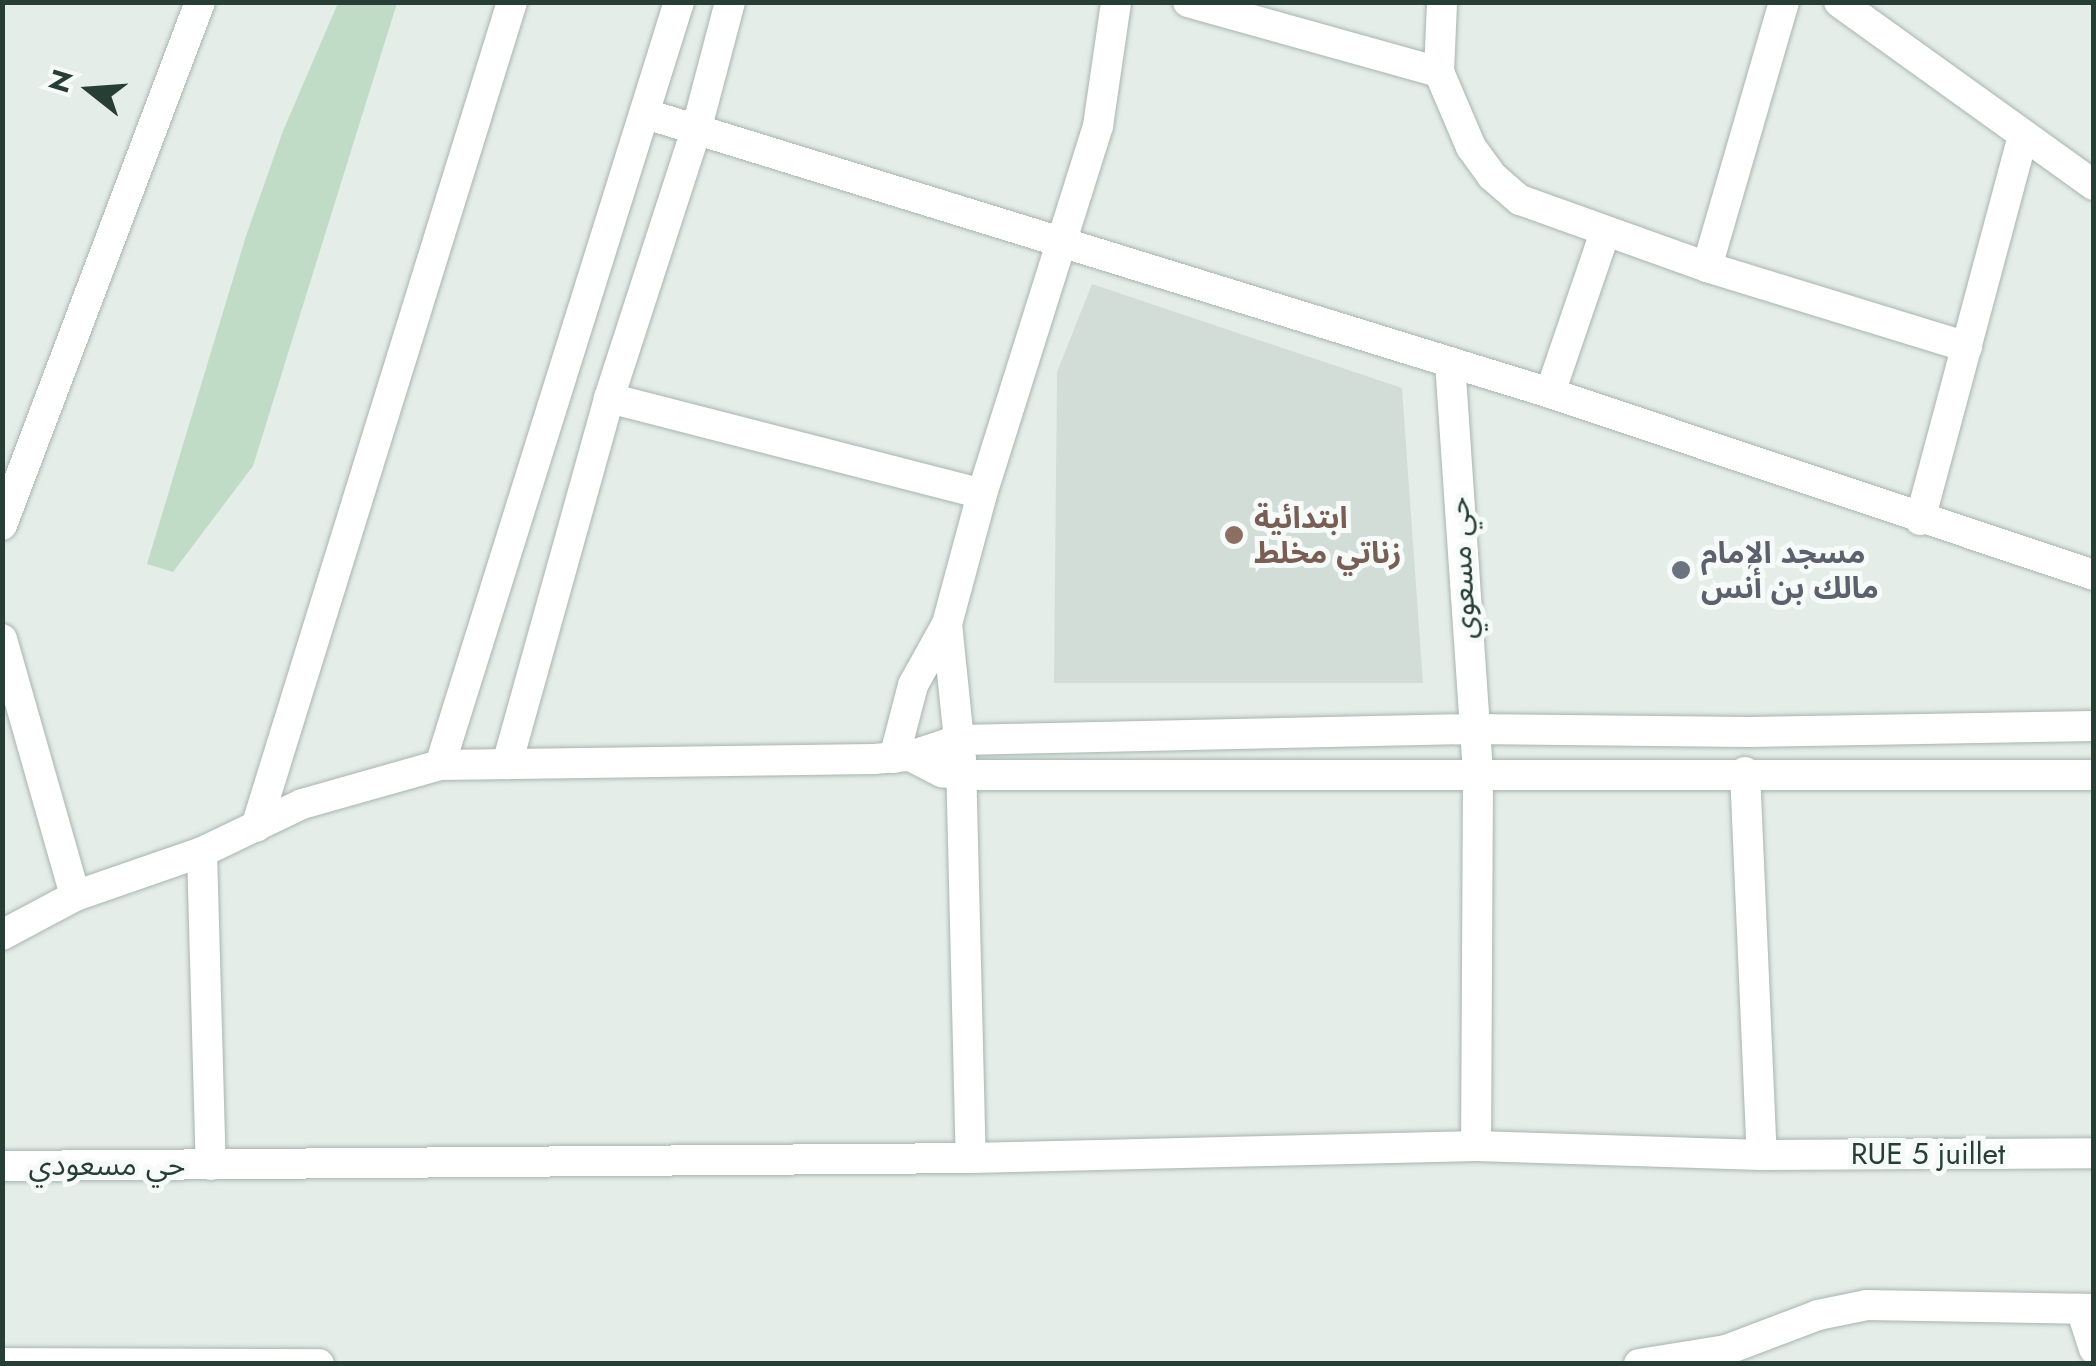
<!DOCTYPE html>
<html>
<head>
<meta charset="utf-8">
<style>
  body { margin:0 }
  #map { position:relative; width:2096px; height:1366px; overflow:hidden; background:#e5ede9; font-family:Jost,"Noto Sans Arabic",sans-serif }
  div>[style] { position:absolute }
  .built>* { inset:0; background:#d3ddd8 }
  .green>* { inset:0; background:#c0dcc7 }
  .roads { filter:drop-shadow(0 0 2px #a8b5b0) drop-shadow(0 0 2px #a8b5b0) }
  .minor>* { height:30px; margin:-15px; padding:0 15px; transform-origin:15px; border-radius:15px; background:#fff }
  .dots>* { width:28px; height:28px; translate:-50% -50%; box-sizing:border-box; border:5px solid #f6faf8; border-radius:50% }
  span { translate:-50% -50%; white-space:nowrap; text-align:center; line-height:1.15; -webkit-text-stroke:10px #f6faf8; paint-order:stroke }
  .education-label { font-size:30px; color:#785e54; font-weight:700 }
  .left { translate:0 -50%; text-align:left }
  .worship-label { font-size:30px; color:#5b616d; font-weight:700 }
  .street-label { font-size:30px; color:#263e36 }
  .frame { position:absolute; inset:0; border:5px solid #263e36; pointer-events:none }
  .north { position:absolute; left:40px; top:40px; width:100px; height:100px; -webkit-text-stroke:8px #f6faf8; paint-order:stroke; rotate:287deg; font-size:28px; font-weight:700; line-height:40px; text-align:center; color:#263e36 }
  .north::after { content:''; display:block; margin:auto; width:35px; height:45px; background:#263e36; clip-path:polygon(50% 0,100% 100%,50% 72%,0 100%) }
</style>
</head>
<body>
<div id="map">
  <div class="built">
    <div style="clip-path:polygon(1092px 284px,1402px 388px,1423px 683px,1054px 683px,1057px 372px)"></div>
  </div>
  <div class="green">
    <div style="clip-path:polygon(338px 3px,397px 3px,253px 466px,173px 572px,147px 564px,246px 236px,283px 131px)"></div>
  </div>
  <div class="roads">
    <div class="minor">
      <div style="left:1188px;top:2px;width:261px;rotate:15.6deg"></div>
      <div style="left:1439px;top:72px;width:82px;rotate:66.9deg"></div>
      <div style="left:1471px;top:147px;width:36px;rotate:54deg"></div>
      <div style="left:1492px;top:176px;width:37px;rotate:41deg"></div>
      <div style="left:1520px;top:200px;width:199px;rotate:19.7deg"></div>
      <div style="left:1707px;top:267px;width:272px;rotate:17.1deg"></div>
      <div style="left:1839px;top:2px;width:314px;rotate:35.7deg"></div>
      <div style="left:1439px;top:72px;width:70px;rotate:-87.5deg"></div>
      <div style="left:646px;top:114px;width:946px;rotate:17.15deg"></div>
      <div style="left:1550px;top:393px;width:574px;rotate:18.5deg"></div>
      <div style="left:1707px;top:267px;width:276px;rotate:-73.8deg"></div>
      <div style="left:1450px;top:362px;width:414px;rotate:86.1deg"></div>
      <div style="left:1478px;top:775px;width:371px;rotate:90.3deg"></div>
      <div style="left:1550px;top:393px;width:170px;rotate:-71.1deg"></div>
      <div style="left:609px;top:398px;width:385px;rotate:14.4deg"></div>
      <div style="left:1920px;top:520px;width:398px;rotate:-75deg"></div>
      <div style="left:2px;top:525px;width:559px;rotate:-69.26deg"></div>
      <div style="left:947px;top:624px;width:137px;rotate:84.1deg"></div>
      <div style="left:961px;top:760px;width:398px;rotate:88.6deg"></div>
      <div style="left:2px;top:639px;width:267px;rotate:74.1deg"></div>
      <div style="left:910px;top:756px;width:36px;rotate:27deg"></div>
      <div style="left:942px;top:772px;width:19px;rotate:9deg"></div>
      <div style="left:961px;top:775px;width:1133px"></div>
      <div style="left:894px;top:758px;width:75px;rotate:-75.4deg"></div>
      <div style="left:913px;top:685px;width:70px;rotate:-60.9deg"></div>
      <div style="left:947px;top:624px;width:135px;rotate:-74.9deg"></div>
      <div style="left:982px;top:494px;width:386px;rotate:-72.5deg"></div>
      <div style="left:1098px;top:126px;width:125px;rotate:-81.7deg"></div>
      <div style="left:507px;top:764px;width:380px;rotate:-74.4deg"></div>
      <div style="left:609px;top:398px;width:285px;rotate:-72deg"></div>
      <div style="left:697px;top:127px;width:129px;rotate:-75.2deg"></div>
      <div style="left:440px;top:765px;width:800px;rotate:-72.61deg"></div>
      <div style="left:1745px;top:772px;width:383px;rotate:87.5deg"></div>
      <div style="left:256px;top:827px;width:864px;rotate:-72.76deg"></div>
      <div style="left:202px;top:852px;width:313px;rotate:88.4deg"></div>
      <div style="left:2px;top:935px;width:83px;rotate:-28.1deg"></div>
      <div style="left:75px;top:896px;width:134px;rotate:-19.1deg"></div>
      <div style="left:202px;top:852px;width:111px;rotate:-25.6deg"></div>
      <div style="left:302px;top:804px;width:143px;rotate:-15.8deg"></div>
      <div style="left:440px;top:765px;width:434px;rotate:-0.8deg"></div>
      <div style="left:874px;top:759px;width:36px;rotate:-5deg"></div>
      <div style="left:910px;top:756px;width:52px;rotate:-18.1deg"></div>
      <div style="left:959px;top:740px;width:513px;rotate:-1.23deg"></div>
      <div style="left:1472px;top:729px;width:276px;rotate:0.6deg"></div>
      <div style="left:1748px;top:732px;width:346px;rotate:-1deg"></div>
      <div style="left:2px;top:1166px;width:969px;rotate:-0.47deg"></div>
      <div style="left:971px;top:1158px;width:505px;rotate:-1.36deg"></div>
      <div style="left:1476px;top:1146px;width:286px;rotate:1.8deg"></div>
      <div style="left:1762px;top:1155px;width:332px;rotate:-0.3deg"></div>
      <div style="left:2081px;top:1309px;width:42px;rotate:72deg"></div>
      <div style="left:2px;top:1363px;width:317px;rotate:0.2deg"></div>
      <div style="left:1639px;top:1364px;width:88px;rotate:-9.1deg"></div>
      <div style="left:1726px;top:1350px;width:98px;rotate:-20.8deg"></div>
      <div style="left:1818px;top:1315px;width:50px;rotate:-11.5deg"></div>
      <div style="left:1867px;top:1305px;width:227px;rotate:1deg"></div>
    </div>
  </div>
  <div class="dots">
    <div style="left:1234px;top:535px;background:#8d6e63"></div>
    <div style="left:1681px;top:570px;background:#6b7280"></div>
  </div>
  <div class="education-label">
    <span class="left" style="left:1254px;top:535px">ابتدائية<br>زناتي مخلط</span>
  </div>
  <div class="worship-label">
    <span class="left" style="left:1701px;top:570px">مسجد الإمام<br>مالك بن أنس</span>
  </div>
  <div class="street-label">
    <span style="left:1462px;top:568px;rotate:-93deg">حي مسعوي</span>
    <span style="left:1928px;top:1154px">RUE 5 juillet</span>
    <span style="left:107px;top:1165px">حي مسعودي</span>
  </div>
  <div class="frame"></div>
  <div class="north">N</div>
</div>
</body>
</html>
